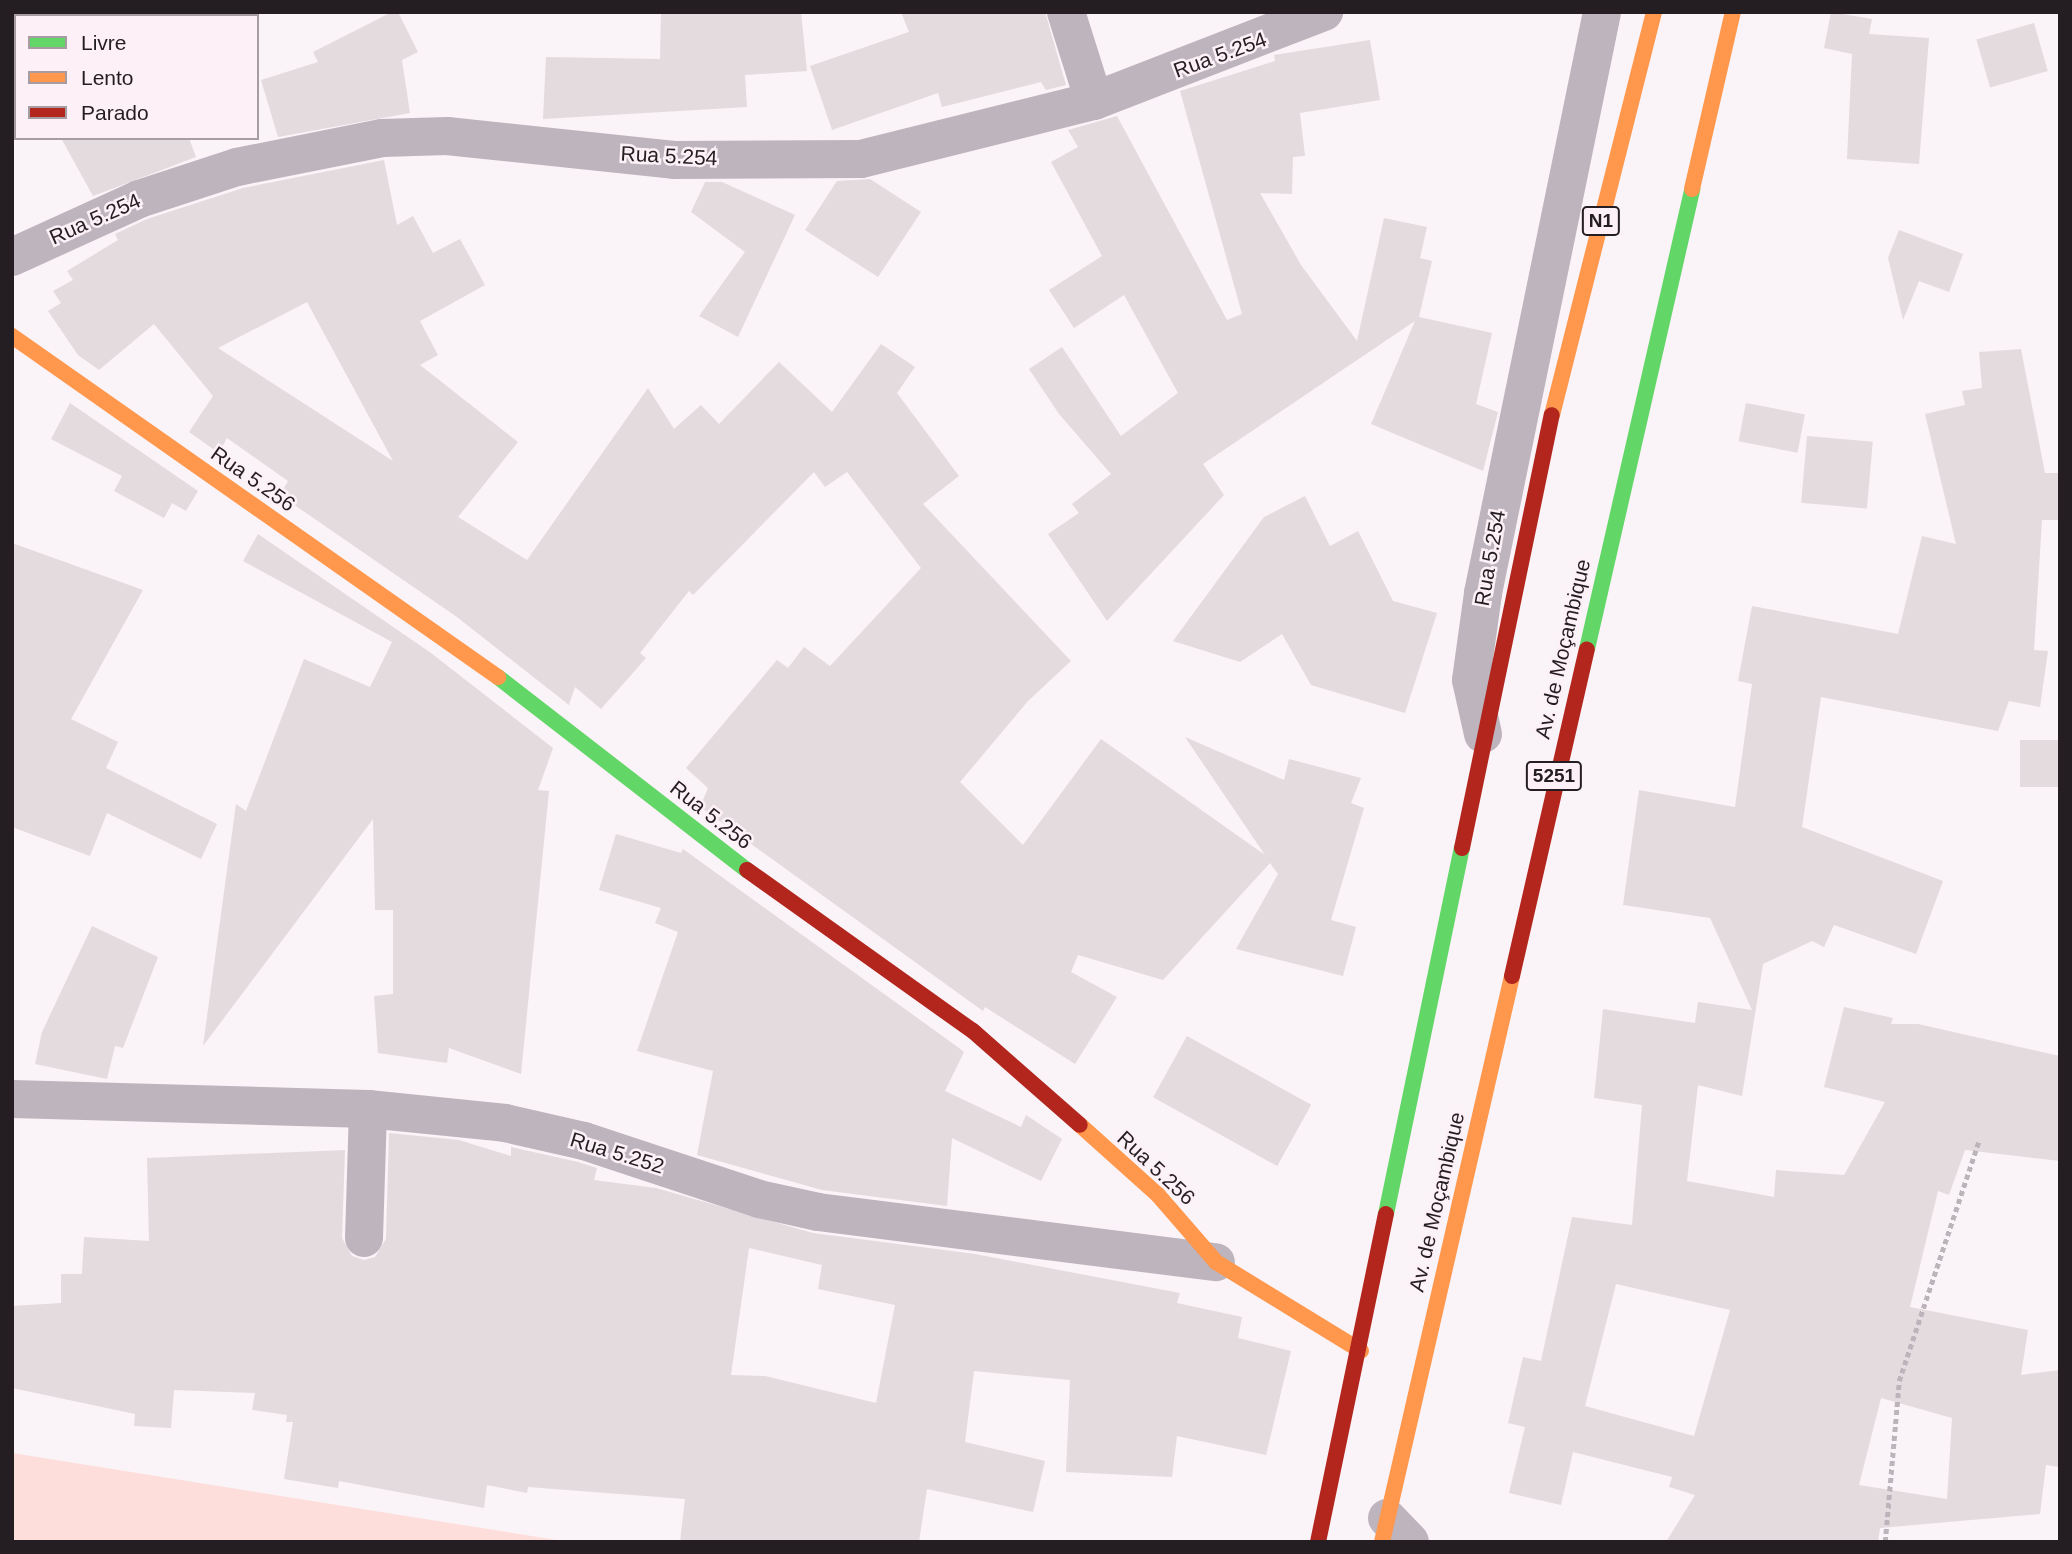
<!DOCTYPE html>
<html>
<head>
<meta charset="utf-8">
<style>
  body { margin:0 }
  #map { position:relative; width:2072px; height:1554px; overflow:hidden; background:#faf3f7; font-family:Helvetica,sans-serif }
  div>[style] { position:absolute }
  .green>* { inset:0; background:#fddeda }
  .building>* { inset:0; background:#e3dbde; transform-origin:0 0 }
  .path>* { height:4.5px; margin-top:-2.25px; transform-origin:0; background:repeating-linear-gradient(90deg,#bbb5bb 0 5px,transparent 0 8.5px) }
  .street>* { height:38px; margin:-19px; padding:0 19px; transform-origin:19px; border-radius:19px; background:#bdb4bd }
  .fast>* { height:16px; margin:-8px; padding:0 8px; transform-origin:8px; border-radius:8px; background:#63d668 }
  .slow>* { height:16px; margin:-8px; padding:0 8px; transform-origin:8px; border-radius:8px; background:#ff974d }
  .jam>* { height:16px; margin:-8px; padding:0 8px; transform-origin:8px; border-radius:8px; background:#b3261e }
  span { translate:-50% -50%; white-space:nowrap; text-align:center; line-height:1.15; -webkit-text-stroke:5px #fdf0f7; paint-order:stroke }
  .shield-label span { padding:2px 5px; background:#fdf0f7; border:2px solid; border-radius:5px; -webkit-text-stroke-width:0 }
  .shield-label { font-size:19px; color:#241d21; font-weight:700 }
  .street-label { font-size:21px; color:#241d21 }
  .frame { position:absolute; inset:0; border:14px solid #241d21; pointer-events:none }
  .legend { position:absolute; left:14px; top:14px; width:245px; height:126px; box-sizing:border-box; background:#fdf0f7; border:2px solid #a69ca1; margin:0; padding:9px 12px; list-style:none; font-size:21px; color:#241d21 }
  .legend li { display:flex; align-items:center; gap:14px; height:35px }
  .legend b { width:35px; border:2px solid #a69ca1 }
</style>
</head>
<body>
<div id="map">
  <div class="green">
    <div style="clip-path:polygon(12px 1453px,569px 1542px,12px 1542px)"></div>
  </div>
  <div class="building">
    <div style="clip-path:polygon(392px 12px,398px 12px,418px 52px,402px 60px,410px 113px,278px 137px,261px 80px,318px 62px,313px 52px)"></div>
    <div style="clip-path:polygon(661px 12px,801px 12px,807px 71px,745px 75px,747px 107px,543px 119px,546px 57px,660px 59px)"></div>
    <div style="clip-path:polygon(901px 12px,1045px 12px,1066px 85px,1046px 90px,1041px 82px,942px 107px,938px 93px,832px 130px,810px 66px,909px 32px)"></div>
    <div style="clip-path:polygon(1831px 12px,1872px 19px,1869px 34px,1929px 38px,1919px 164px,1847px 159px,1852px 54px,1824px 48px)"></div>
    <div style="left:2034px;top:23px;width:50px;height:60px;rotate:74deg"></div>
    <div style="clip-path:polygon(1370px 40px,1380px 100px,1300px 113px,1305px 156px,1293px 157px,1292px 194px,1260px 193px,1301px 265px,1357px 341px,1384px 218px,1427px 227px,1420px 258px,1432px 261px,1419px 317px,1492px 333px,1476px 404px,1498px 412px,1483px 471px,1371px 424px,1415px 321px,1203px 464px,1224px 495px,1107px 621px,1048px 534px,1079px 513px,1072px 504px,1111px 474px,1059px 414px,1029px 369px,1062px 347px,1121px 436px,1178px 393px,1124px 295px,1074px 328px,1049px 290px,1102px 256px,1051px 162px,1078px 147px,1068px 130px,1117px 116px,1227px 320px,1242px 314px,1180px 91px,1275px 61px,1274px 55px)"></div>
    <div style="clip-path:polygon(61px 138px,189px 138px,196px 157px,93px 196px)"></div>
    <div style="clip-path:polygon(evenodd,384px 160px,397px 225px,413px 216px,433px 253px,460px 239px,485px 285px,420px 321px,438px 355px,420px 365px,518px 442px,458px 517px,527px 560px,648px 388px,674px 429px,701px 405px,719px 424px,779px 362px,832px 412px,881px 344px,915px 367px,897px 393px,959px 476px,923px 504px,1071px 661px,1028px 701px,960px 782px,1023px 845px,1101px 739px,1265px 855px,1185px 737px,1284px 780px,1289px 759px,1361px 778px,1351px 803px,1364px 808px,1331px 920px,1356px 927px,1343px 976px,1236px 949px,1278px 874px,1270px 863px,1163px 980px,1078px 955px,1071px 972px,1117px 997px,1075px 1064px,985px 1007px,983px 1011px,700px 807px,708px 788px,686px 768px,777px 660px,788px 668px,804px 647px,830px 666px,921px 568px,847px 472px,825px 487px,814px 472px,693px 595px,689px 591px,640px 653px,646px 658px,601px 709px,575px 687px,569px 705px,457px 617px,280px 495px,288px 481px,227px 438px,219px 453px,189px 432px,213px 396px,154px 324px,99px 370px,78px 355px,48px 311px,61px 303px,53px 291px,73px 280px,67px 271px,118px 240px,115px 234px,147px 219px,243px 188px,384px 160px,307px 302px,393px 461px,218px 348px,307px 302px)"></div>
    <div style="clip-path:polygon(870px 179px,921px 212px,878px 277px,805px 230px,837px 181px)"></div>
    <div style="clip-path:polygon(705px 182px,722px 182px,795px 215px,738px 337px,699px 316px,745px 252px,691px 212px)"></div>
    <div style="clip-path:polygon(1899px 230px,1963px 254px,1949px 292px,1919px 281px,1903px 320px,1888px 258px)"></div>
    <div style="clip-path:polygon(evenodd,2021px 349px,2045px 473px,2060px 473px,2060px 520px,2042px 520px,2034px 650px,2048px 651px,2040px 707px,2009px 701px,1998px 731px,1821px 697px,1802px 827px,1943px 881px,1916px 954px,1834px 925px,1824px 947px,1812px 941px,1763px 964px,1742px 1096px,1698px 1085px,1687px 1181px,1774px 1197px,1776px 1170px,1844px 1175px,1885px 1102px,1824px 1087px,1844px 1007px,1893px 1018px,1891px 1024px,1918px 1024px,2060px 1056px,2060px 1161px,1965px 1150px,1949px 1195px,1938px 1191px,1910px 1307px,2028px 1330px,2021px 1375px,2060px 1370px,2060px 1467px,2046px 1465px,2040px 1514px,1880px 1528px,1878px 1542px,1666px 1542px,1695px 1495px,1669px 1487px,1672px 1477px,1573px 1452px,1561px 1505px,1509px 1493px,1525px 1427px,1508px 1423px,1523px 1357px,1541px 1361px,1572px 1217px,1632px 1225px,1642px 1105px,1594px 1098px,1603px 1009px,1695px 1023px,1698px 1002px,1752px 1010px,1710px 918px,1623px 905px,1639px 790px,1735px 807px,1752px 684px,1738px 681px,1752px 606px,1898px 634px,1922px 536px,1956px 544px,1925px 414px,1965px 405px,1962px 391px,1982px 388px,1979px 352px,2021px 349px,1616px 1284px,1730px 1310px,1694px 1436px,1585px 1406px,1616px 1284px,2021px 349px,1881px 1398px,1952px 1418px,1947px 1499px,1859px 1485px,1881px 1398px)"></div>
    <div style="clip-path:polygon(70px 403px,198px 491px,186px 511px,172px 503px,164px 518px,114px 491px,122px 476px,51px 439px)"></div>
    <div style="left:1746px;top:403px;width:60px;height:39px;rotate:11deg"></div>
    <div style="left:1807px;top:436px;width:66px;height:67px;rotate:5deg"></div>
    <div style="clip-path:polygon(1305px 496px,1330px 546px,1358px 531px,1393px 601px,1437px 613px,1405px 713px,1311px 685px,1282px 634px,1240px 662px,1173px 641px,1264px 517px)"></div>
    <div style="clip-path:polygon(258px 534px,431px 653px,553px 748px,538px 790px,549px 791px,521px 1074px,449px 1048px,447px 1063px,378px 1053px,374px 996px,393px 994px,393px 910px,375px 910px,373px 819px,203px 1046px,236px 804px,246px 811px,304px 659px,370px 687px,392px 642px,243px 561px)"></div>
    <div style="clip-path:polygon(12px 543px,143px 590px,71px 719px,118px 742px,106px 768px,217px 824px,201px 859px,107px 813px,90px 856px,12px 827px)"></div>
    <div style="left:2060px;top:740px;width:47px;height:40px;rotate:90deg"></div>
    <div style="clip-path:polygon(616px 834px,681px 853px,683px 849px,959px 1048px,964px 1052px,945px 1091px,1021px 1127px,1026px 1115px,1062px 1139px,1041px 1181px,952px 1138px,947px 1206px,822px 1190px,697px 1155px,713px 1071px,637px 1051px,678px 932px,655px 923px,661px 908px,599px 890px)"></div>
    <div style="clip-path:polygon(92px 926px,158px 957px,123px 1048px,115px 1046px,107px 1079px,35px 1064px,42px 1032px)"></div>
    <div style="left:1187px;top:1036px;width:142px;height:70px;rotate:29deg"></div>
    <div style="clip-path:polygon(evenodd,389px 1133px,459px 1140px,511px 1156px,511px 1147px,578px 1162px,597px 1168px,594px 1180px,656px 1188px,813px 1233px,975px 1254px,1180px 1293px,1177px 1303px,1242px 1317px,1238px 1338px,1291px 1351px,1266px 1455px,1177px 1436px,1172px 1477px,1066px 1472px,1070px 1380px,974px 1371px,965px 1442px,1045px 1461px,1033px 1512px,927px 1489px,919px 1542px,680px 1542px,685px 1499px,528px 1487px,527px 1493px,487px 1485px,484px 1508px,339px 1481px,338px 1488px,284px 1479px,293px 1422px,286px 1422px,287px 1415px,252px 1410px,255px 1393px,174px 1390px,171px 1428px,134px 1426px,135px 1414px,12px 1388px,12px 1306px,61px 1303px,61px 1274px,82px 1274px,84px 1237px,149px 1241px,147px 1158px,345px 1150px,342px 1238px,352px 1256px,364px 1260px,375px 1257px,386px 1239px,389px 1133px,749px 1248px,822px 1265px,818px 1289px,895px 1305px,876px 1403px,765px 1376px,731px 1375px,749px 1248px)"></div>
  </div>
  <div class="path">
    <div style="left:1885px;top:1542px;width:162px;rotate:-85deg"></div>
    <div style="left:1899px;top:1381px;width:254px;rotate:-71.6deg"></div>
  </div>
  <div class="street">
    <div style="left:1066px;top:12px;width:93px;rotate:72.5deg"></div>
    <div style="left:12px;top:257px;width:140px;rotate:-24.5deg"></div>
    <div style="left:139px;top:199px;width:103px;rotate:-18.1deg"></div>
    <div style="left:237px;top:167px;width:148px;rotate:-11.3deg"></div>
    <div style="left:382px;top:138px;width:65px;rotate:-1.8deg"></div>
    <div style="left:447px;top:136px;width:228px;rotate:6deg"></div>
    <div style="left:674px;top:160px;width:187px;rotate:-0.3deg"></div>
    <div style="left:861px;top:159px;width:240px;rotate:-14deg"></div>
    <div style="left:1094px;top:101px;width:247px;rotate:-21.2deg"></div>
    <div style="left:1483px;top:734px;width:55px;rotate:-102.5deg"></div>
    <div style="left:1471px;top:680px;width:88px;rotate:-82.1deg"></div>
    <div style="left:1483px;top:593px;width:593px;rotate:-78.42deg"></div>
    <div style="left:12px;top:1099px;width:356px;rotate:1.6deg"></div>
    <div style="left:368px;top:1109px;width:138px;rotate:5.8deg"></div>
    <div style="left:505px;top:1123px;width:81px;rotate:12.8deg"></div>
    <div style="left:584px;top:1141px;width:184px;rotate:18.3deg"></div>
    <div style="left:759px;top:1199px;width:60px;rotate:12.4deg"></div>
    <div style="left:818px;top:1212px;width:401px;rotate:7.2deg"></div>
    <div style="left:364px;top:1238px;width:129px;rotate:-88.2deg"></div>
    <div style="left:1387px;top:1518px;width:33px;rotate:46deg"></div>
  </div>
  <div class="fast">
    <div style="left:1587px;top:649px;width:472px;rotate:-77.1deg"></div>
    <div style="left:498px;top:677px;width:315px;rotate:37.8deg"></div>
    <div style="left:1386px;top:1214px;width:374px;rotate:-78.3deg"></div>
  </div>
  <div class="slow">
    <div style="left:1692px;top:189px;width:182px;rotate:-77deg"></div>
    <div style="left:12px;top:336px;width:594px;rotate:35.06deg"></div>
    <div style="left:1552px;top:415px;width:416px;rotate:-75.8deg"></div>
    <div style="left:1080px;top:1125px;width:105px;rotate:41.9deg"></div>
    <div style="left:1158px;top:1195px;width:89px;rotate:49.1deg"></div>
    <div style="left:1216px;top:1262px;width:170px;rotate:31.5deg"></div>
    <div style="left:1382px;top:1542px;width:581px;rotate:-77.06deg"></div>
  </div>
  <div class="jam">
    <div style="left:1462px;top:848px;width:442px;rotate:-78.3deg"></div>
    <div style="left:747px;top:870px;width:277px;rotate:35.5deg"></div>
    <div style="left:973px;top:1031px;width:142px;rotate:41.3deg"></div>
    <div style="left:1512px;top:976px;width:335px;rotate:-77.1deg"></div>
    <div style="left:1318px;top:1542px;width:335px;rotate:-78.3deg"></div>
  </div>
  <div class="shield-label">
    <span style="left:1601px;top:221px">N1</span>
    <span style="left:1554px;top:776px">5251</span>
  </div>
  <div class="street-label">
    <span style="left:1220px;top:55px;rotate:-20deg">Rua 5.254</span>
    <span style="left:669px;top:156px;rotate:3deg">Rua 5.254</span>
    <span style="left:95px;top:219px;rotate:-24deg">Rua 5.254</span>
    <span style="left:253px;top:479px;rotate:35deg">Rua 5.256</span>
    <span style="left:1490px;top:558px;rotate:-80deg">Rua 5.254</span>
    <span style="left:1563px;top:649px;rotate:-77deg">Av. de Moçambique</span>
    <span style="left:711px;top:815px;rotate:38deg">Rua 5.256</span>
    <span style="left:617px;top:1153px;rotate:17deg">Rua 5.252</span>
    <span style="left:1156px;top:1168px;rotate:43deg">Rua 5.256</span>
    <span style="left:1437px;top:1202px;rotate:-77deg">Av. de Moçambique</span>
  </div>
  <div class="frame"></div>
  <ul class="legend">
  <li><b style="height:9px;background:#63d668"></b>Livre</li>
  <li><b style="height:9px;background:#ff974d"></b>Lento</li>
  <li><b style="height:9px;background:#b3261e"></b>Parado</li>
  </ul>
</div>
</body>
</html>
